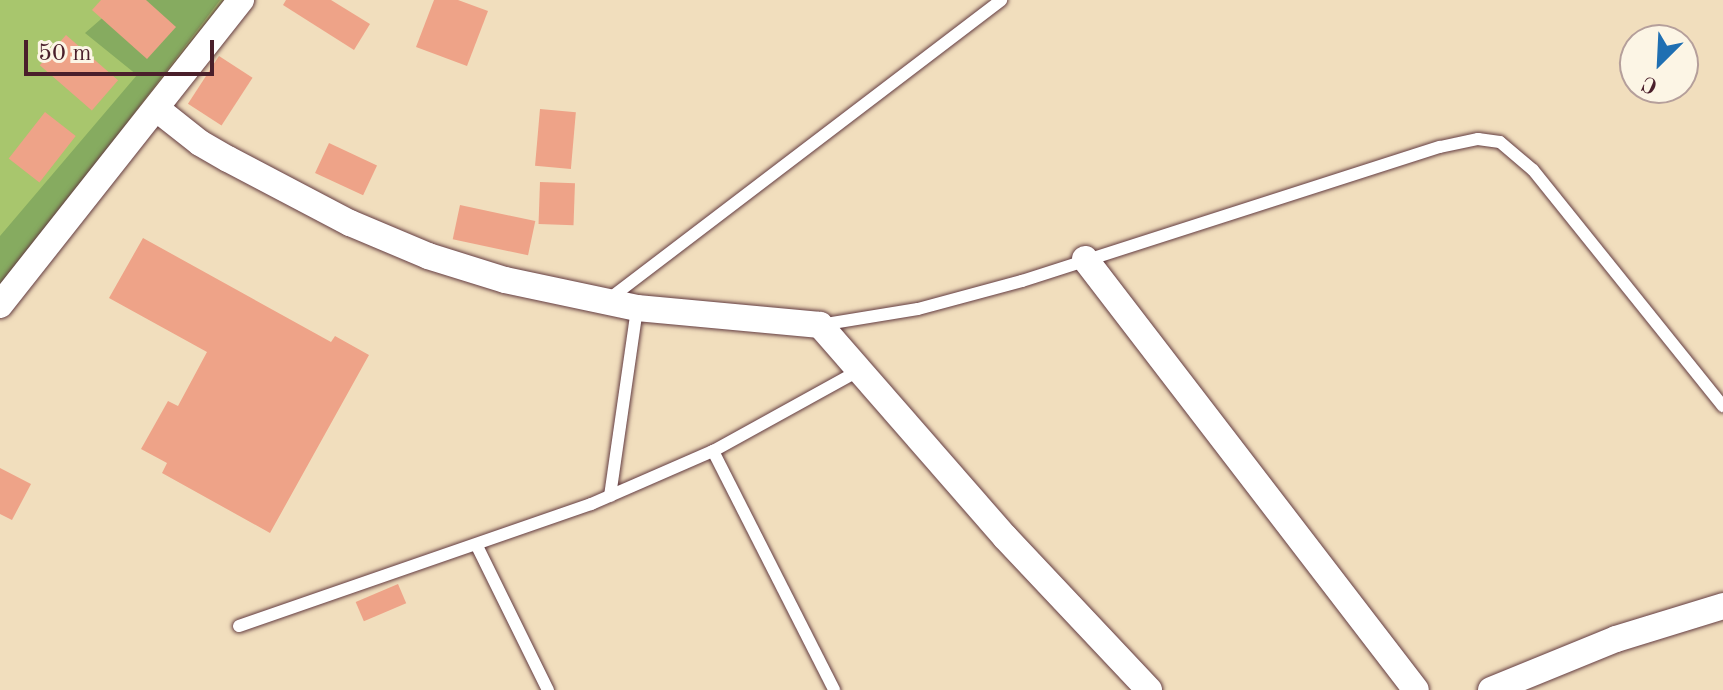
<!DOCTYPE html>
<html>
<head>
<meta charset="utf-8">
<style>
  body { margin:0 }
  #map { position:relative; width:1723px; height:690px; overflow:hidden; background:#f1debd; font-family:"Old Standard TT",serif }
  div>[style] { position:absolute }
  .green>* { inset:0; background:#a8c66d }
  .forest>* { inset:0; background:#86ab60 }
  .building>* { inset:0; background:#eea388; transform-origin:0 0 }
  .roads { filter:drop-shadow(0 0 2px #633c41) drop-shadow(0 0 2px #633c41) }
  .lane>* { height:12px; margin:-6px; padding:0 6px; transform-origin:6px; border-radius:6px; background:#fff }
  .street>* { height:26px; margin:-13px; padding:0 13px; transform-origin:13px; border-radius:13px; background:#fff }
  span { translate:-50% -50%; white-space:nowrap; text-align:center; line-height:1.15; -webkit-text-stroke:6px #fcf5e5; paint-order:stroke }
  .north { position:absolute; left:1619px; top:24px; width:80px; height:80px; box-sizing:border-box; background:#fcf5e5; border:2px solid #b59f9b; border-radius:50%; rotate:204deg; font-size:22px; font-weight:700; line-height:32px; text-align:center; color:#4a1f2b }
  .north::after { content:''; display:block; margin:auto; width:28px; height:36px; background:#1f6fb2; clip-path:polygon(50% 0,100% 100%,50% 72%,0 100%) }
  .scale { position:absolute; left:24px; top:40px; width:190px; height:36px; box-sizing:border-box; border:4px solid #4a1f2b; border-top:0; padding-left:10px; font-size:24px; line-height:28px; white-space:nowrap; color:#4a1f2b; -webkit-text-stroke:6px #fcf5e5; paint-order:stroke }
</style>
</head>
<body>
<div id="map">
  <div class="green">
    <div style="clip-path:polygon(0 0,234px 0,0 303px)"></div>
  </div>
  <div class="forest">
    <div style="clip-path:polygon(123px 0,220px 0,0 290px,0 236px,137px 75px,85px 33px)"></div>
  </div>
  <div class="building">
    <div style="clip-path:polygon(101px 0,146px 0,176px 27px,147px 59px,92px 10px)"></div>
    <div style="clip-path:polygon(286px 0,331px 0,370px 24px,354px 50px,283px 5px)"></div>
    <div style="clip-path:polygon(434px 0,458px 0,488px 11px,467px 66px,416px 47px)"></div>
    <div style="left:66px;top:35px;width:69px;height:40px;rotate:41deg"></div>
    <div style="left:219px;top:56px;width:40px;height:57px;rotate:33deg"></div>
    <div style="left:540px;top:109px;width:36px;height:57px;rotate:5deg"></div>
    <div style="left:45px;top:112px;width:39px;height:59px;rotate:38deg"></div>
    <div style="left:329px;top:143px;width:53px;height:33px;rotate:25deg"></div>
    <div style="left:540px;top:182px;width:35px;height:42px;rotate:2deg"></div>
    <div style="left:460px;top:205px;width:77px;height:35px;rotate:12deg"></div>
    <div style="clip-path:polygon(143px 238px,331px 342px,335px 336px,369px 355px,270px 533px,162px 473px,167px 463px,141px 449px,168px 401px,178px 406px,207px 352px,109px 298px)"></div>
    <div style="clip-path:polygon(0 468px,31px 484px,12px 520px,0 514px)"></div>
    <div style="left:398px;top:584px;width:21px;height:46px;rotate:67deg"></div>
  </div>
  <div class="roads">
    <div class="lane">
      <div style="left:609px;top:299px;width:493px;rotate:-37.3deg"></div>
      <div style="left:820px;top:325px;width:99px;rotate:-9.3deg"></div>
      <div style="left:918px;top:309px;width:108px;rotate:-15.1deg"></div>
      <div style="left:1022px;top:281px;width:439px;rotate:-17.8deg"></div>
      <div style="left:1440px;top:147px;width:39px;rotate:-12deg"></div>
      <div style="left:1478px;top:139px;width:22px;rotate:8deg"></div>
      <div style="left:1500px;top:142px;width:43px;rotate:40.3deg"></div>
      <div style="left:1533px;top:170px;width:303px;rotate:51.2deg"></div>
      <div style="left:713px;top:451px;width:268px;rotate:63.1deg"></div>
      <div style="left:610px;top:496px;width:190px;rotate:-81.8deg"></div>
      <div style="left:477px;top:546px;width:161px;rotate:63.8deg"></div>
      <div style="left:239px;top:626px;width:373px;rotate:-19.1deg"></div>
      <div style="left:591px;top:504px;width:133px;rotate:-23.5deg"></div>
      <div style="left:713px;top:451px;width:168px;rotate:-28.9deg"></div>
    </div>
    <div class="street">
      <div style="left:157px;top:109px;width:55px;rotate:38.3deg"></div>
      <div style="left:200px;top:143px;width:32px;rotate:30deg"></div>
      <div style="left:228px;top:159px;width:138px;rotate:27.7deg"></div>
      <div style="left:350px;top:223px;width:85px;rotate:22.9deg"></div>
      <div style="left:428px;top:256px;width:81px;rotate:17.3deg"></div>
      <div style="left:505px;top:280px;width:135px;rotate:12deg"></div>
      <div style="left:637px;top:308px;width:184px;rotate:5.3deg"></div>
      <div style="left:820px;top:325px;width:281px;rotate:48.9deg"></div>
      <div style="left:1005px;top:537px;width:210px;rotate:46.7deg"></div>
      <div style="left:1085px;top:259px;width:543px;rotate:52.48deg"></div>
      <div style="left:0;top:305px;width:389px;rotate:-51.7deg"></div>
      <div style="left:1491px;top:690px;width:135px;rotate:-22.2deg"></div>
      <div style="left:1616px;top:639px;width:112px;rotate:-17.1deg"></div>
    </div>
  </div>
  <div class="north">С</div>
  <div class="scale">50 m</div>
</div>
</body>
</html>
